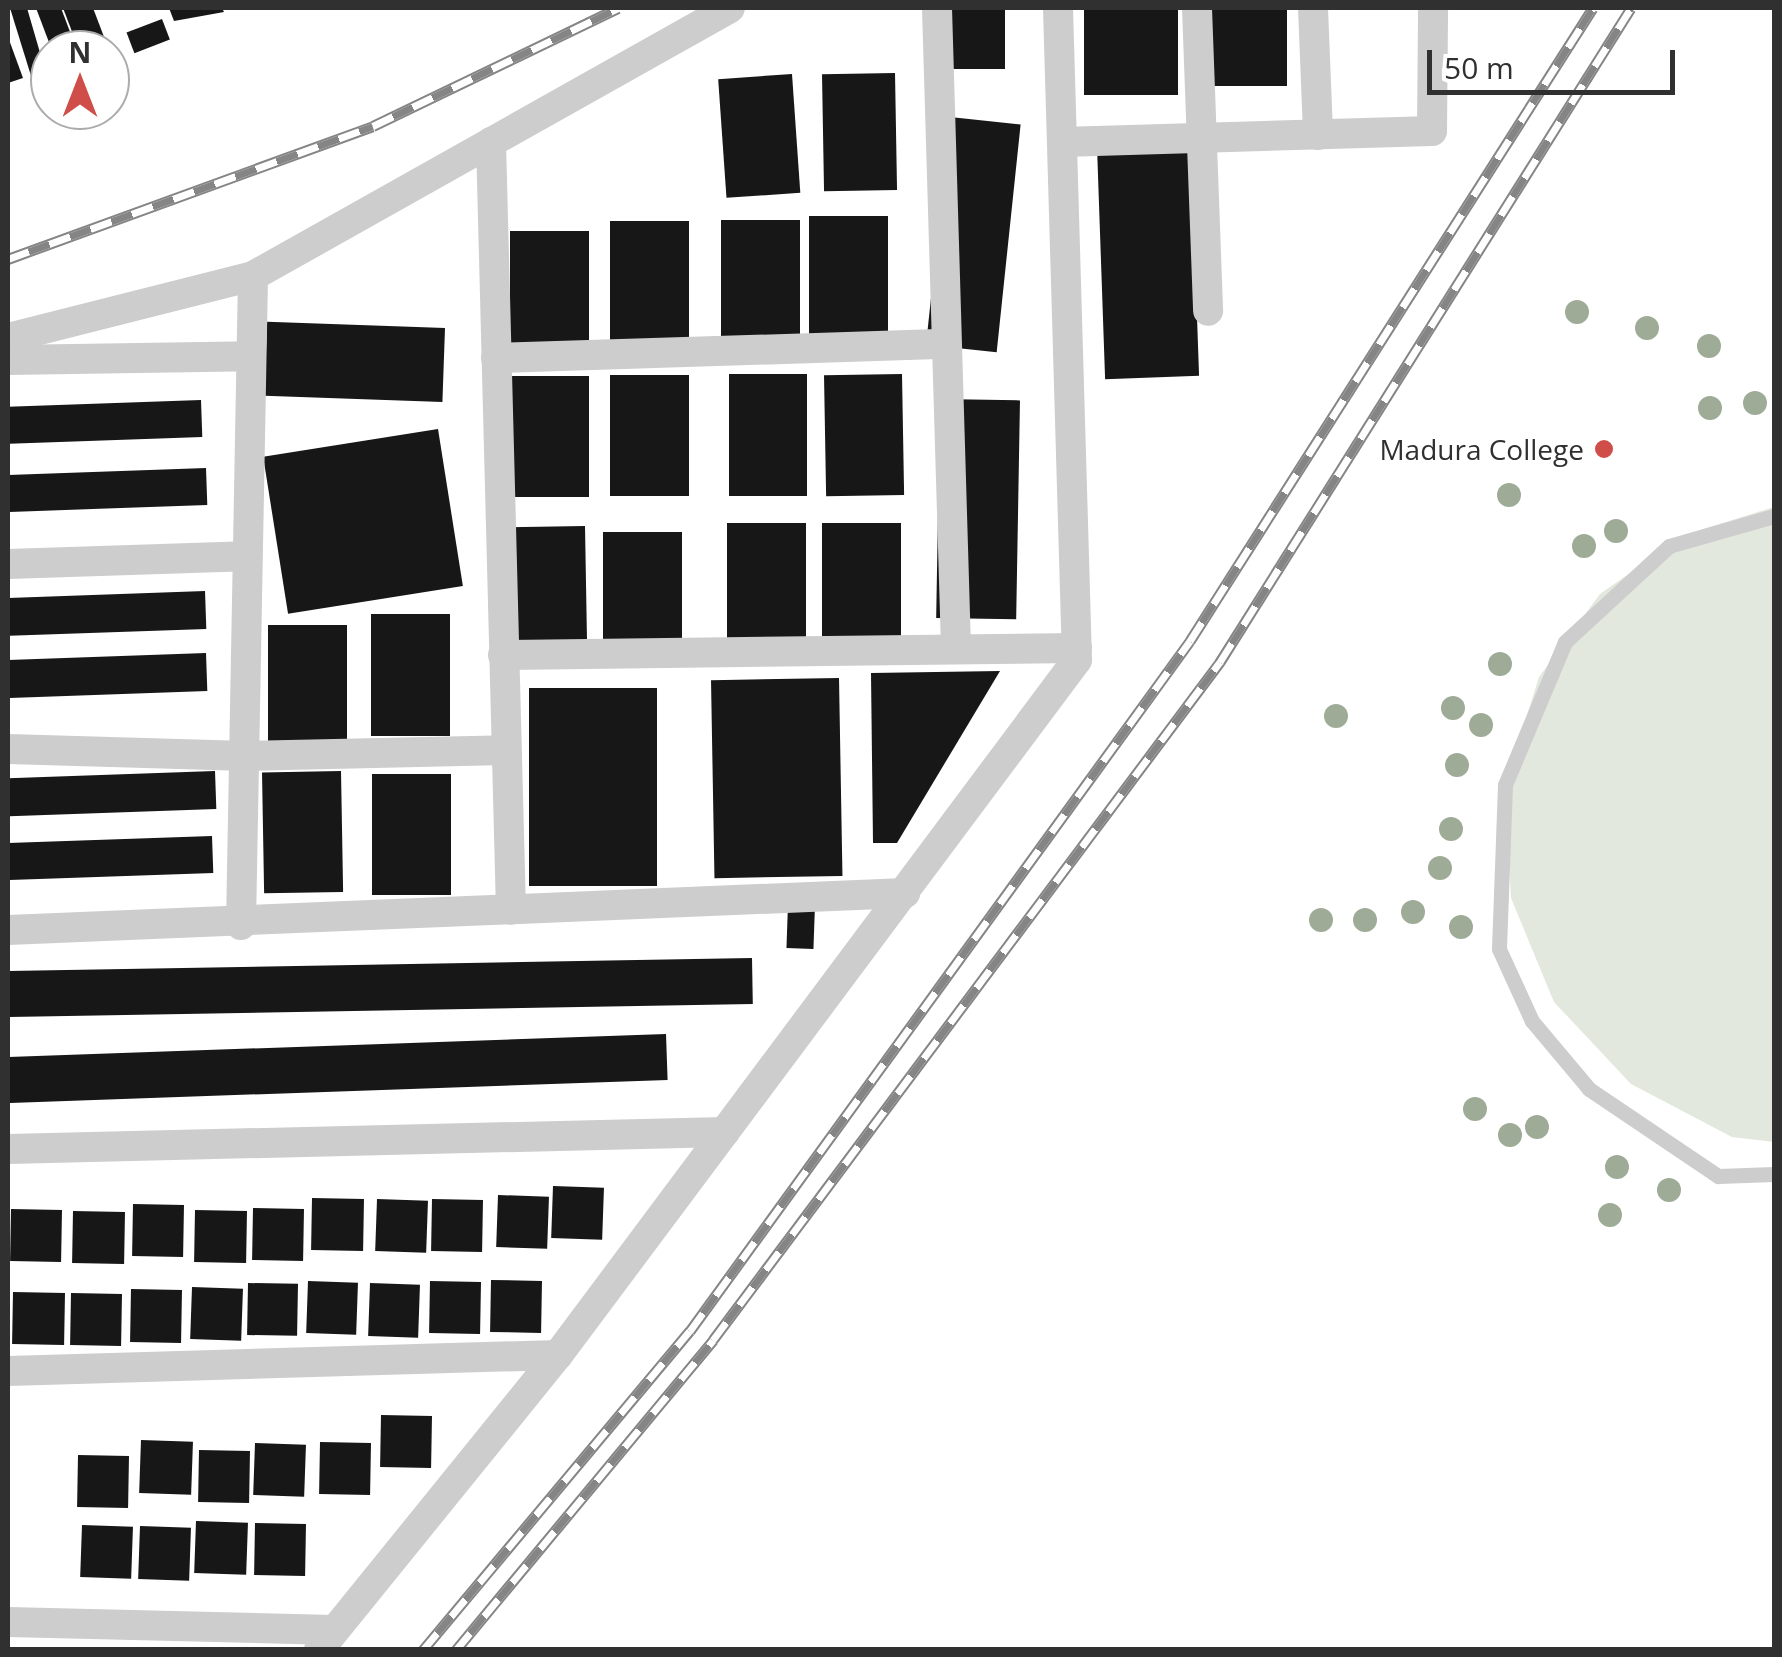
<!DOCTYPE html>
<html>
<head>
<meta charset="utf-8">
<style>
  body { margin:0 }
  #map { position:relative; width:1782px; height:1657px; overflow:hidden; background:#fff; font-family:"Open Sans",sans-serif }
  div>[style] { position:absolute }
  .green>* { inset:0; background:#e2e8dd }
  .building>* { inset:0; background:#171717; transform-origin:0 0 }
  .service>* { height:15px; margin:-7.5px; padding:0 7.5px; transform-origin:7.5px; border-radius:7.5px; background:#cdcdcd }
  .minor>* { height:30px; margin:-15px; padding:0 15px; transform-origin:15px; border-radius:15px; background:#cdcdcd }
  .rail>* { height:11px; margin-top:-5.5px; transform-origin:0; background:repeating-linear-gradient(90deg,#fff 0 22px,#858585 0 44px); box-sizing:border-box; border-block:2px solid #858585 }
  .trees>* { width:24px; height:24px; margin:-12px; border-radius:50%; background:#9eab97 }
  .dots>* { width:28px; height:28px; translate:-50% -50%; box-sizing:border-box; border:5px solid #fff; border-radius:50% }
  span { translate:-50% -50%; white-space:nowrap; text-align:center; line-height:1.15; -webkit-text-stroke:10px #fff; paint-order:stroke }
  .poi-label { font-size:28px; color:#303030 }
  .right { translate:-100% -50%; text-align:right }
  .frame { position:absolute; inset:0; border:10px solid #303030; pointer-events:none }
  .north { position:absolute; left:30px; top:30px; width:100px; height:100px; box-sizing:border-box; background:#fff; border:2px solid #acacac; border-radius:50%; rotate:0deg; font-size:28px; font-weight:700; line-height:40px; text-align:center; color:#303030 }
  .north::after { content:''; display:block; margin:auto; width:35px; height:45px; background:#d04e49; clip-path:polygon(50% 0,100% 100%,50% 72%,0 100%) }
  .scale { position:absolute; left:1427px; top:50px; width:248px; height:45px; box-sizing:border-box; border:5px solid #303030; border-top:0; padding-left:12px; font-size:30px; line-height:35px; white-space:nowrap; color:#303030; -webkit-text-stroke:8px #fff; paint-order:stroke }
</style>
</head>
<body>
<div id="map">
  <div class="green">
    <div style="clip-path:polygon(1774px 507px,1774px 1142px,1732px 1137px,1631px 1084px,1554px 1002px,1511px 898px,1505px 785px,1539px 677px,1600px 594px,1684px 535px)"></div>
  </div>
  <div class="building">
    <div style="clip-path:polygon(10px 8px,27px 8px,50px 87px,36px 92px)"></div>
    <div style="clip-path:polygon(36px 8px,61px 8px,72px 37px,50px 45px)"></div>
    <div style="clip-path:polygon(63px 8px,93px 8px,109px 50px,79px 50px)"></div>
    <div style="clip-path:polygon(169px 8px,222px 8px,224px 12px,174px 21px)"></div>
    <div style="left:927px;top:8px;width:78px;height:61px"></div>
    <div style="left:1084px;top:8px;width:94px;height:87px"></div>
    <div style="left:1207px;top:8px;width:80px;height:78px"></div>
    <div style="left:162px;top:19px;width:22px;height:38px;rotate:69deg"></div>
    <div style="clip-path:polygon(8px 37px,23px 78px,8px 83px)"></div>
    <div style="left:895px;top:73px;width:117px;height:73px;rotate:89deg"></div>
    <div style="left:792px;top:74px;width:119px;height:74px;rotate:86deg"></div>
    <div style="left:950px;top:117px;width:71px;height:229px;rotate:6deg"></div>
    <div style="left:1191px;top:145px;width:231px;height:94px;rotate:88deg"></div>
    <div style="left:809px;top:216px;width:79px;height:121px"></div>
    <div style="left:721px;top:220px;width:79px;height:122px"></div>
    <div style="left:689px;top:221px;width:121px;height:79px;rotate:90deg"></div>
    <div style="left:589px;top:231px;width:121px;height:79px;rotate:90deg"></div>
    <div style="left:445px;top:328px;width:74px;height:178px;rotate:92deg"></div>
    <div style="left:729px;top:374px;width:78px;height:122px"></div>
    <div style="left:902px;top:374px;width:121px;height:78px;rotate:89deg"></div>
    <div style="left:689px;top:375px;width:121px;height:79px;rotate:90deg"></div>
    <div style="left:589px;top:376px;width:121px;height:79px;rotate:90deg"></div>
    <div style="left:940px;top:399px;width:80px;height:219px;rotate:1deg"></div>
    <div style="left:201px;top:400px;width:37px;height:193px;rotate:88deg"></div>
    <div style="left:438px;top:429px;width:159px;height:177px;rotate:81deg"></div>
    <div style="left:206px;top:468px;width:37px;height:198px;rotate:88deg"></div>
    <div style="left:806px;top:523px;width:121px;height:79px;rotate:90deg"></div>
    <div style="left:901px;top:523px;width:121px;height:79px;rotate:90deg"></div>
    <div style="left:585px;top:526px;width:121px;height:78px;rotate:89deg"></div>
    <div style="left:603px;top:532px;width:79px;height:122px"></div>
    <div style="left:205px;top:591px;width:38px;height:197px;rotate:88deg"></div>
    <div style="left:450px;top:614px;width:122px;height:79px;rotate:90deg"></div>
    <div style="left:268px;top:625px;width:79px;height:122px"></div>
    <div style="left:206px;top:653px;width:38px;height:198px;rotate:88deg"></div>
    <div style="clip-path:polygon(1000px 671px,897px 843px,873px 843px,871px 673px)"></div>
    <div style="left:839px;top:678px;width:198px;height:128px;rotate:89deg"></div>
    <div style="left:529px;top:688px;width:128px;height:198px"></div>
    <div style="left:215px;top:771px;width:38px;height:207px;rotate:88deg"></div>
    <div style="left:341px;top:771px;width:121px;height:79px;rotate:89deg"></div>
    <div style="left:451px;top:774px;width:121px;height:79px;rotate:90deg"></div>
    <div style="left:212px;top:836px;width:37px;height:204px;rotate:88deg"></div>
    <div style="left:788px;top:904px;width:27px;height:44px;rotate:2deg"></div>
    <div style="left:752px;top:958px;width:46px;height:744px;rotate:89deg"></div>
    <div style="left:666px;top:1034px;width:46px;height:658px;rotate:88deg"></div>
    <div style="left:553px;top:1186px;width:51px;height:52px;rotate:2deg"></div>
    <div style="left:498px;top:1195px;width:51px;height:52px;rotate:2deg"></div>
    <div style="left:312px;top:1198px;width:52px;height:52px;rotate:1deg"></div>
    <div style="left:377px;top:1199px;width:51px;height:52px;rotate:2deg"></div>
    <div style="left:432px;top:1199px;width:51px;height:52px;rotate:1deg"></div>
    <div style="left:133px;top:1204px;width:51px;height:52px;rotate:1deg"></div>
    <div style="left:253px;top:1208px;width:51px;height:52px;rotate:1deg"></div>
    <div style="left:11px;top:1209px;width:51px;height:52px;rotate:1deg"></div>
    <div style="left:195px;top:1210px;width:52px;height:52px;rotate:1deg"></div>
    <div style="left:73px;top:1211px;width:52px;height:52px;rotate:1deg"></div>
    <div style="left:491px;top:1280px;width:51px;height:52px;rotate:1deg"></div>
    <div style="left:308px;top:1281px;width:50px;height:52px;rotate:2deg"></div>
    <div style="left:430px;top:1281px;width:51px;height:52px;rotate:1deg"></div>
    <div style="left:248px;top:1283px;width:50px;height:52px;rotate:1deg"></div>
    <div style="left:370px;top:1283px;width:50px;height:53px;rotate:2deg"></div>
    <div style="left:192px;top:1287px;width:51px;height:52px;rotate:2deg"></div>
    <div style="left:131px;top:1289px;width:51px;height:53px;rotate:1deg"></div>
    <div style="left:13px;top:1292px;width:52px;height:52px;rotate:1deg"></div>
    <div style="left:71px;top:1293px;width:51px;height:52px;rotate:1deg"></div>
    <div style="left:381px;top:1415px;width:51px;height:52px;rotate:1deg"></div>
    <div style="left:141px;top:1440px;width:52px;height:53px;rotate:2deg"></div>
    <div style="left:320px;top:1442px;width:51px;height:52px;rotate:1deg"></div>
    <div style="left:255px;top:1443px;width:51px;height:52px;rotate:2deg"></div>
    <div style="left:199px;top:1450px;width:51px;height:52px;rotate:1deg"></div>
    <div style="left:78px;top:1455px;width:51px;height:52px;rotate:1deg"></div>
    <div style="left:196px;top:1521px;width:52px;height:52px;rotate:2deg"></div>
    <div style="left:255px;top:1523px;width:51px;height:52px;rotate:1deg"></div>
    <div style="left:82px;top:1525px;width:51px;height:52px;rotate:2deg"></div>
    <div style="left:140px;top:1526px;width:51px;height:53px;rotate:2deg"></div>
  </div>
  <div class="service">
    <div style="left:1774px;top:516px;width:109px;rotate:164.1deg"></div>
    <div style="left:1669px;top:546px;width:142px;rotate:137.3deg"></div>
    <div style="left:1565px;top:642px;width:155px;rotate:112.8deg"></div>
    <div style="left:1505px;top:785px;width:164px;rotate:92.1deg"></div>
    <div style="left:1499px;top:949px;width:79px;rotate:65.4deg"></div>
    <div style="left:1532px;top:1021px;width:89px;rotate:50deg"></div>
    <div style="left:1589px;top:1089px;width:156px;rotate:34deg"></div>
    <div style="left:1718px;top:1176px;width:56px;rotate:-2deg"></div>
  </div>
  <div class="minor">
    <div style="left:937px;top:8px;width:641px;rotate:88.3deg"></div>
    <div style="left:1197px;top:8px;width:303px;rotate:87.9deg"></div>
    <div style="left:1313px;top:8px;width:127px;rotate:87.7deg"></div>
    <div style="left:491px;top:142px;width:768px;rotate:88.51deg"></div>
    <div style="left:1062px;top:142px;width:370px;rotate:-1.7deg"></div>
    <div style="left:1432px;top:131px;width:123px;rotate:-89.5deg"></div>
    <div style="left:8px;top:338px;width:253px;rotate:-14.2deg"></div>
    <div style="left:253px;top:276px;width:547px;rotate:-29.33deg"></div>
    <div style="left:496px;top:358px;width:450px;rotate:-1.8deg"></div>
    <div style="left:8px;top:360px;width:243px;rotate:-0.9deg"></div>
    <div style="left:8px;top:564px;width:237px;rotate:-1.9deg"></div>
    <div style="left:503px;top:655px;width:574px;rotate:-0.7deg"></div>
    <div style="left:8px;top:749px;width:239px;rotate:1.7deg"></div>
    <div style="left:247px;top:756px;width:259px;rotate:-1.3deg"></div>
    <div style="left:241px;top:925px;width:649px;rotate:-88.94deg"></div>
    <div style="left:8px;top:930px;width:898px;rotate:-2.36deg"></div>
    <div style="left:8px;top:1149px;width:717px;rotate:-1.36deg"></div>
    <div style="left:8px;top:1371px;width:550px;rotate:-1.67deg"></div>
    <div style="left:8px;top:1622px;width:326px;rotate:1.4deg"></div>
    <div style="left:319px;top:1650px;width:380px;rotate:-51deg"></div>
    <div style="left:558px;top:1355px;width:867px;rotate:-53.25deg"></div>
    <div style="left:1077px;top:660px;width:652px;rotate:-91.67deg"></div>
  </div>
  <div class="rail">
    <div style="left:8px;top:259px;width:388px;rotate:-20deg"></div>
    <div style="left:373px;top:126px;width:272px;rotate:-25.7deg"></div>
    <div style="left:423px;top:1650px;width:416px;rotate:-50.1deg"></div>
    <div style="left:690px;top:1331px;width:852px;rotate:-54.07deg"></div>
    <div style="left:1190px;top:641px;width:750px;rotate:-57.52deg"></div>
    <div style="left:456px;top:1650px;width:403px;rotate:-50.3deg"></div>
    <div style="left:713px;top:1340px;width:847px;rotate:-53.21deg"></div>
    <div style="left:1220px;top:662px;width:772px;rotate:-57.85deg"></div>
  </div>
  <div class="trees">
    <div style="left:1577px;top:312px"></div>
    <div style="left:1647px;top:328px"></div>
    <div style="left:1709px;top:346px"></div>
    <div style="left:1755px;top:403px"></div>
    <div style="left:1710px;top:408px"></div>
    <div style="left:1509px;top:495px"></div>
    <div style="left:1616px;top:531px"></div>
    <div style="left:1584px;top:546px"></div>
    <div style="left:1500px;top:664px"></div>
    <div style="left:1453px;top:708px"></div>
    <div style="left:1336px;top:716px"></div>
    <div style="left:1481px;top:725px"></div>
    <div style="left:1457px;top:765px"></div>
    <div style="left:1451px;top:829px"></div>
    <div style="left:1440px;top:868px"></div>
    <div style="left:1413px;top:912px"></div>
    <div style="left:1321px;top:920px"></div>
    <div style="left:1365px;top:920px"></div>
    <div style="left:1461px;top:927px"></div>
    <div style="left:1475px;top:1109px"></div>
    <div style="left:1537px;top:1127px"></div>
    <div style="left:1510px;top:1135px"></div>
    <div style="left:1617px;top:1167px"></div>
    <div style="left:1669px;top:1190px"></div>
    <div style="left:1610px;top:1215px"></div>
  </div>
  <div class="dots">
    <div style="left:1604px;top:449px;background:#d04e49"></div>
  </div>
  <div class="poi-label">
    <span class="right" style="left:1584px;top:449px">Madura College</span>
  </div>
  <div class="frame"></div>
  <div class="north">N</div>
  <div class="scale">50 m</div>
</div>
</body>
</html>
